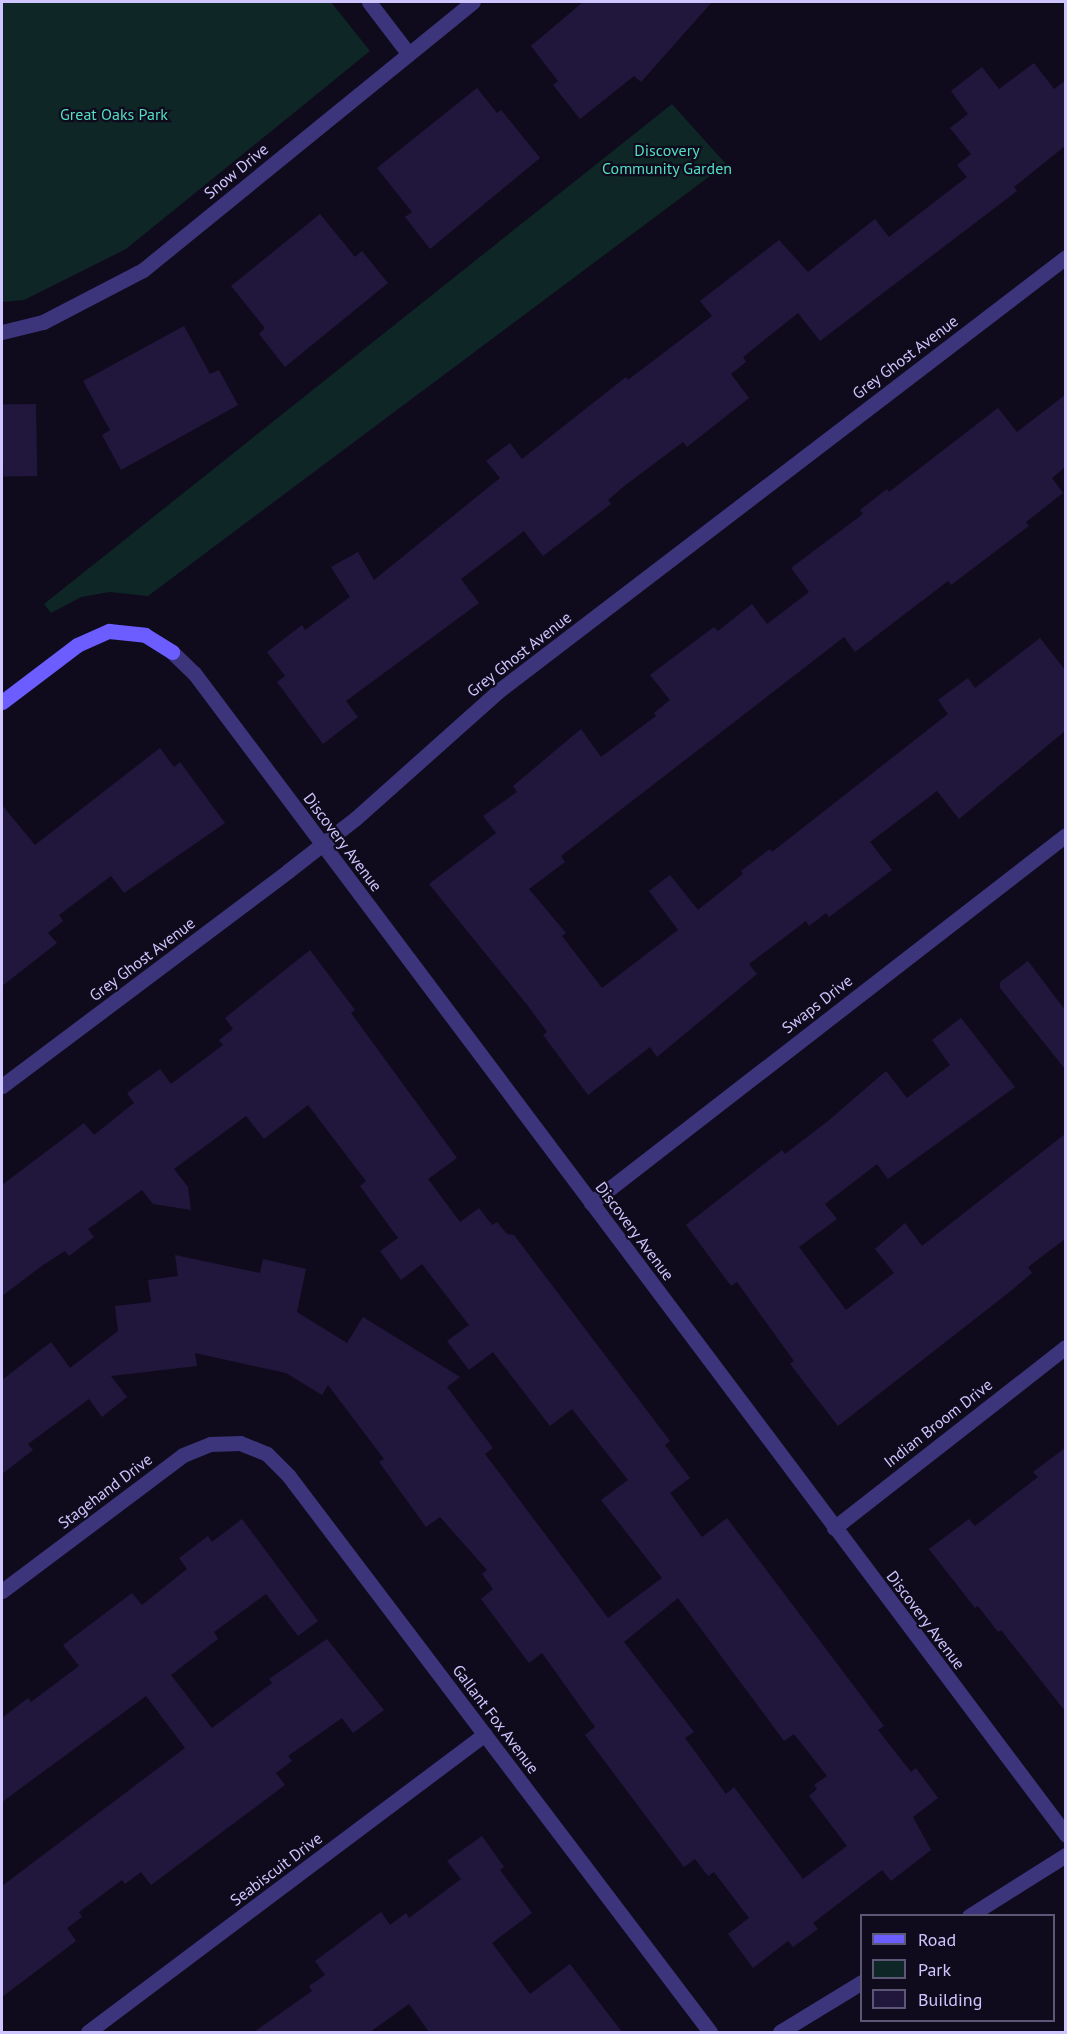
<!DOCTYPE html>
<html>
<head>
<meta charset="utf-8">
<style>
  body { margin:0 }
  #map { position:relative; width:1067px; height:2034px; overflow:hidden; background:#0f0b1c; font-family:"PT Sans",sans-serif }
  div>[style] { position:absolute }
  .green>* { inset:0; background:#0e2626 }
  .building>* { inset:0; background:#21173d; transform-origin:0 0 }
  .street>* { height:15px; margin:-7.5px; padding:0 7.5px; transform-origin:7.5px; border-radius:7.5px; background:#3c357c }
  .secondary>* { height:15px; margin:-7.5px; padding:0 7.5px; transform-origin:7.5px; border-radius:7.5px; background:#6b5dff }
  span { translate:-50% -50%; white-space:nowrap; text-align:center; line-height:1.15; -webkit-text-stroke:4.5px #0f0b1c; paint-order:stroke }
  .park-label { font-size:16px; color:#52dfc4 }
  .street-label { font-size:16px; color:#d0c6ff }
  .frame { position:absolute; inset:0; border:3px solid #d0c6ff; pointer-events:none }
  .legend { position:absolute; left:860px; top:1914px; width:195px; height:108px; box-sizing:border-box; background:#0f0b1c; border:2px solid #5c5677; margin:0; padding:8px 10px; list-style:none; font-size:18px; color:#d0c6ff }
  .legend li { display:flex; align-items:center; gap:12px; height:30px }
  .legend b { width:30px; border:2px solid #5c5677 }
</style>
</head>
<body>
<div id="map">
  <div class="green">
    <div style="clip-path:polygon(2px 2px,331px 2px,370px 51px,126px 249px,24px 300px,2px 302px)"></div>
    <div style="clip-path:polygon(672px 104px,726px 164px,148px 596px,110px 592px,81px 597px,51px 613px,44px 604px)"></div>
  </div>
  <div class="building">
    <div style="clip-path:polygon(583px 2px,712px 2px,641px 82px,634px 76px,580px 119px,553px 85px,558px 81px,531px 46px)"></div>
    <div style="clip-path:polygon(1034px 63px,1054px 89px,1065px 81px,1065px 146px,1014px 187px,1017px 191px,820px 341px,798px 313px,743px 357px,746px 362px,731px 374px,749px 398px,687px 447px,683px 442px,623px 487px,608px 500px,611px 504px,543px 556px,524px 531px,461px 579px,479px 603px,346px 701px,358px 717px,323px 744px,277px 682px,285px 676px,267px 652px,302px 625px,305px 630px,350px 597px,331px 567px,358px 552px,374px 580px,500px 478px,486px 461px,510px 443px,522px 459px,626px 377px,628px 380px,712px 316px,700px 301px,779px 240px,808px 272px,875px 219px,889px 237px,967px 177px,957px 165px,971px 154px,950px 128px,968px 114px,951px 91px,982px 67px,999px 89px)"></div>
    <div style="clip-path:polygon(477px 88px,497px 113px,501px 110px,540px 158px,430px 249px,405px 217px,412px 212px,377px 168px)"></div>
    <div style="clip-path:polygon(320px 214px,355px 257px,362px 251px,388px 283px,285px 367px,259px 334px,265px 328px,231px 286px)"></div>
    <div style="clip-path:polygon(184px 326px,210px 374px,219px 370px,238px 405px,121px 470px,102px 435px,110px 430px,83px 381px)"></div>
    <div style="clip-path:polygon(1065px 395px,1065px 467px,1052px 478px,1063px 493px,1026px 522px,1029px 526px,951px 585px,948px 581px,855px 652px,844px 637px,561px 856px,565px 862px,529px 889px,566px 933px,562px 936px,602px 988px,678px 930px,649px 891px,670px 875px,698px 910px,743px 874px,741px 871px,770px 849px,772px 852px,948px 714px,938px 700px,968px 678px,975px 688px,1040px 638px,1065px 670px,1065px 731px,959px 819px,937px 791px,870px 842px,892px 870px,829px 917px,826px 913px,809px 926px,806px 921px,749px 964px,757px 974px,657px 1057px,650px 1047px,588px 1095px,543px 1035px,547px 1032px,528px 1006px,429px 884px,496px 833px,483px 816px,517px 792px,513px 786px,581px 729px,601px 757px,656px 716px,654px 713px,670px 700px,650px 675px,714px 627px,718px 631px,752px 604px,767px 624px,809px 592px,791px 568px,863px 514px,860px 510px,887px 489px,889px 492px,998px 408px,1017px 432px)"></div>
    <div style="left:36px;top:404px;width:72px;height:34px;rotate:89deg"></div>
    <div style="clip-path:polygon(160px 748px,174px 767px,180px 762px,225px 823px,124px 893px,111px 876px,59px 915px,63px 921px,48px 933px,57px 943px,2px 986px,2px 805px,35px 845px)"></div>
    <div style="clip-path:polygon(evenodd,310px 950px,355px 1010px,351px 1013px,457px 1158px,428px 1179px,460px 1222px,479px 1208px,492px 1225px,497px 1222px,507px 1234px,514px 1235px,670px 1441px,665px 1445px,690px 1478px,670px 1493px,702px 1537px,727px 1518px,884px 1726px,878px 1730px,911px 1772px,916px 1768px,938px 1798px,913px 1817px,931px 1850px,891px 1881px,882px 1870px,813px 1923px,818px 1929px,793px 1947px,788px 1941px,753px 1968px,728px 1934px,749px 1918px,714px 1872px,708px 1876px,695px 1859px,684px 1867px,585px 1735px,595px 1727px,542px 1653px,529px 1663px,481px 1599px,493px 1589px,482px 1574px,487px 1570px,440px 1517px,426px 1527px,379px 1462px,384px 1459px,328px 1385px,322px 1395px,286px 1373px,195px 1353px,197px 1366px,111px 1376px,127px 1397px,102px 1417px,89px 1399px,28px 1444px,33px 1450px,2px 1474px,2px 1380px,51px 1342px,70px 1368px,118px 1331px,115px 1306px,151px 1302px,148px 1280px,178px 1276px,175px 1255px,260px 1273px,263px 1259px,306px 1269px,297px 1312px,347px 1343px,363px 1317px,460px 1377px,447px 1387px,493px 1448px,485px 1454px,608px 1618px,662px 1578px,601px 1500px,628px 1480px,572px 1409px,550px 1426px,493px 1352px,469px 1370px,447px 1341px,469px 1325px,422px 1264px,401px 1280px,380px 1251px,398px 1238px,360px 1186px,366px 1181px,308px 1105px,264px 1139px,246px 1116px,174px 1169px,188px 1187px,191px 1210px,153px 1204px,142px 1190px,88px 1229px,94px 1237px,69px 1256px,65px 1251px,43px 1265px,2px 1296px,2px 1185px,84px 1123px,94px 1135px,134px 1103px,127px 1093px,160px 1069px,171px 1084px,223px 1045px,219px 1040px,233px 1029px,225px 1018px,310px 950px,678px 1598px,784px 1741px,794px 1734px,827px 1776px,814px 1785px,817px 1789px,809px 1796px,847px 1846px,803px 1879px,734px 1787px,726px 1794px,685px 1738px,694px 1732px,624px 1642px,678px 1598px)"></div>
    <div style="clip-path:polygon(1028px 961px,1065px 1010px,1065px 1069px,1000px 988px,1000px 982px)"></div>
    <div style="clip-path:polygon(961px 1018px,1015px 1087px,888px 1179px,877px 1164px,825px 1204px,837px 1219px,799px 1247px,846px 1310px,894px 1273px,875px 1249px,905px 1223px,922px 1246px,1065px 1134px,1065px 1239px,1028px 1267px,1032px 1273px,1012px 1290px,838px 1426px,790px 1364px,794px 1361px,737px 1282px,731px 1286px,686px 1225px,782px 1150px,785px 1154px,828px 1121px,886px 1071px,907px 1098px,950px 1065px,932px 1040px)"></div>
    <div style="clip-path:polygon(1065px 1448px,1065px 1711px,1001px 1630px,998px 1632px,978px 1606px,975px 1608px,929px 1549px,969px 1519px,975px 1526px,1038px 1477px,1033px 1472px)"></div>
    <div style="clip-path:polygon(242px 1519px,318px 1621px,298px 1636px,266px 1594px,214px 1632px,218px 1639px,171px 1675px,212px 1728px,272px 1683px,269px 1679px,327px 1639px,384px 1710px,353px 1733px,342px 1718px,288px 1756px,292px 1761px,276px 1773px,285px 1785px,151px 1885px,141px 1872px,125px 1884px,122px 1880px,79px 1912px,82px 1917px,67px 1928px,76px 1941px,2px 1997px,2px 1886px,185px 1748px,146px 1696px,2px 1802px,2px 1718px,28px 1698px,31px 1702px,79px 1666px,63px 1645px,132px 1593px,142px 1605px,187px 1569px,179px 1558px,208px 1536px,212px 1542px)"></div>
    <div style="clip-path:polygon(482px 1836px,504px 1867px,500px 1870px,532px 1913px,492px 1943px,530px 1994px,570px 1964px,622px 2032px,429px 2032px,409px 2004px,370px 2032px,254px 2032px,312px 1991px,309px 1986px,325px 1975px,315px 1961px,381px 1912px,390px 1925px,406px 1913px,409px 1918px,461px 1879px,447px 1861px)"></div>
  </div>
  <div class="street">
    <div style="left:369px;top:2px;width:64px;rotate:52.6deg"></div>
    <div style="left:2px;top:332px;width:42px;rotate:-13.7deg"></div>
    <div style="left:43px;top:322px;width:113px;rotate:-27.5deg"></div>
    <div style="left:143px;top:270px;width:425px;rotate:-39.1deg"></div>
    <div style="left:172px;top:652px;width:30px;rotate:44deg"></div>
    <div style="left:194px;top:673px;width:1453px;rotate:53.11deg"></div>
    <div style="left:2px;top:1086px;width:358px;rotate:-36.9deg"></div>
    <div style="left:288px;top:871px;width:86px;rotate:-37.9deg"></div>
    <div style="left:356px;top:818px;width:194px;rotate:-41.7deg"></div>
    <div style="left:501px;top:689px;width:711px;rotate:-37.4deg"></div>
    <div style="left:591px;top:1203px;width:601px;rotate:-37.77deg"></div>
    <div style="left:834px;top:1528px;width:294px;rotate:-38deg"></div>
    <div style="left:2px;top:1591px;width:226px;rotate:-36.9deg"></div>
    <div style="left:183px;top:1455px;width:29px;rotate:-22deg"></div>
    <div style="left:210px;top:1444px;width:30px;rotate:-2deg"></div>
    <div style="left:240px;top:1443px;width:29px;rotate:22deg"></div>
    <div style="left:267px;top:1454px;width:30px;rotate:45deg"></div>
    <div style="left:288px;top:1475px;width:699px;rotate:52.85deg"></div>
    <div style="left:969px;top:1916px;width:115px;rotate:-32.2deg"></div>
    <div style="left:88px;top:2032px;width:496px;rotate:-36.9deg"></div>
    <div style="left:780px;top:2032px;width:96px;rotate:-31.4deg"></div>
  </div>
  <div class="secondary">
    <div style="left:2px;top:702px;width:94px;rotate:-37.2deg"></div>
    <div style="left:77px;top:645px;width:35px;rotate:-24deg"></div>
    <div style="left:109px;top:631px;width:36px;rotate:6deg"></div>
    <div style="left:145px;top:635px;width:32px;rotate:32deg"></div>
  </div>
  <div class="park-label">
    <span style="left:114px;top:114px">Great Oaks Park</span>
    <span style="left:667px;top:159px">Discovery<br>Community Garden</span>
  </div>
  <div class="street-label">
    <span style="left:236px;top:171px;rotate:-39deg">Snow Drive</span>
    <span style="left:905px;top:357px;rotate:-37deg">Grey Ghost Avenue</span>
    <span style="left:519px;top:654px;rotate:-38deg">Grey Ghost Avenue</span>
    <span style="left:343px;top:842px;rotate:53deg">Discovery Avenue</span>
    <span style="left:142px;top:959px;rotate:-37deg">Grey Ghost Avenue</span>
    <span style="left:817px;top:1004px;rotate:-38deg">Swaps Drive</span>
    <span style="left:635px;top:1231px;rotate:53deg">Discovery Avenue</span>
    <span style="left:938px;top:1423px;rotate:-38deg">Indian Broom Drive</span>
    <span style="left:105px;top:1491px;rotate:-37deg">Stagehand Drive</span>
    <span style="left:926px;top:1620px;rotate:53deg">Discovery Avenue</span>
    <span style="left:496px;top:1719px;rotate:53deg">Gallant Fox Avenue</span>
    <span style="left:276px;top:1869px;rotate:-37deg">Seabiscuit Drive</span>
  </div>
  <div class="frame"></div>
  <ul class="legend">
  <li><b style="height:8px;background:#6b5dff"></b>Road</li>
  <li><b style="height:16px;background:#0e2626"></b>Park</li>
  <li><b style="height:16px;background:#21173d"></b>Building</li>
  </ul>
</div>
</body>
</html>
